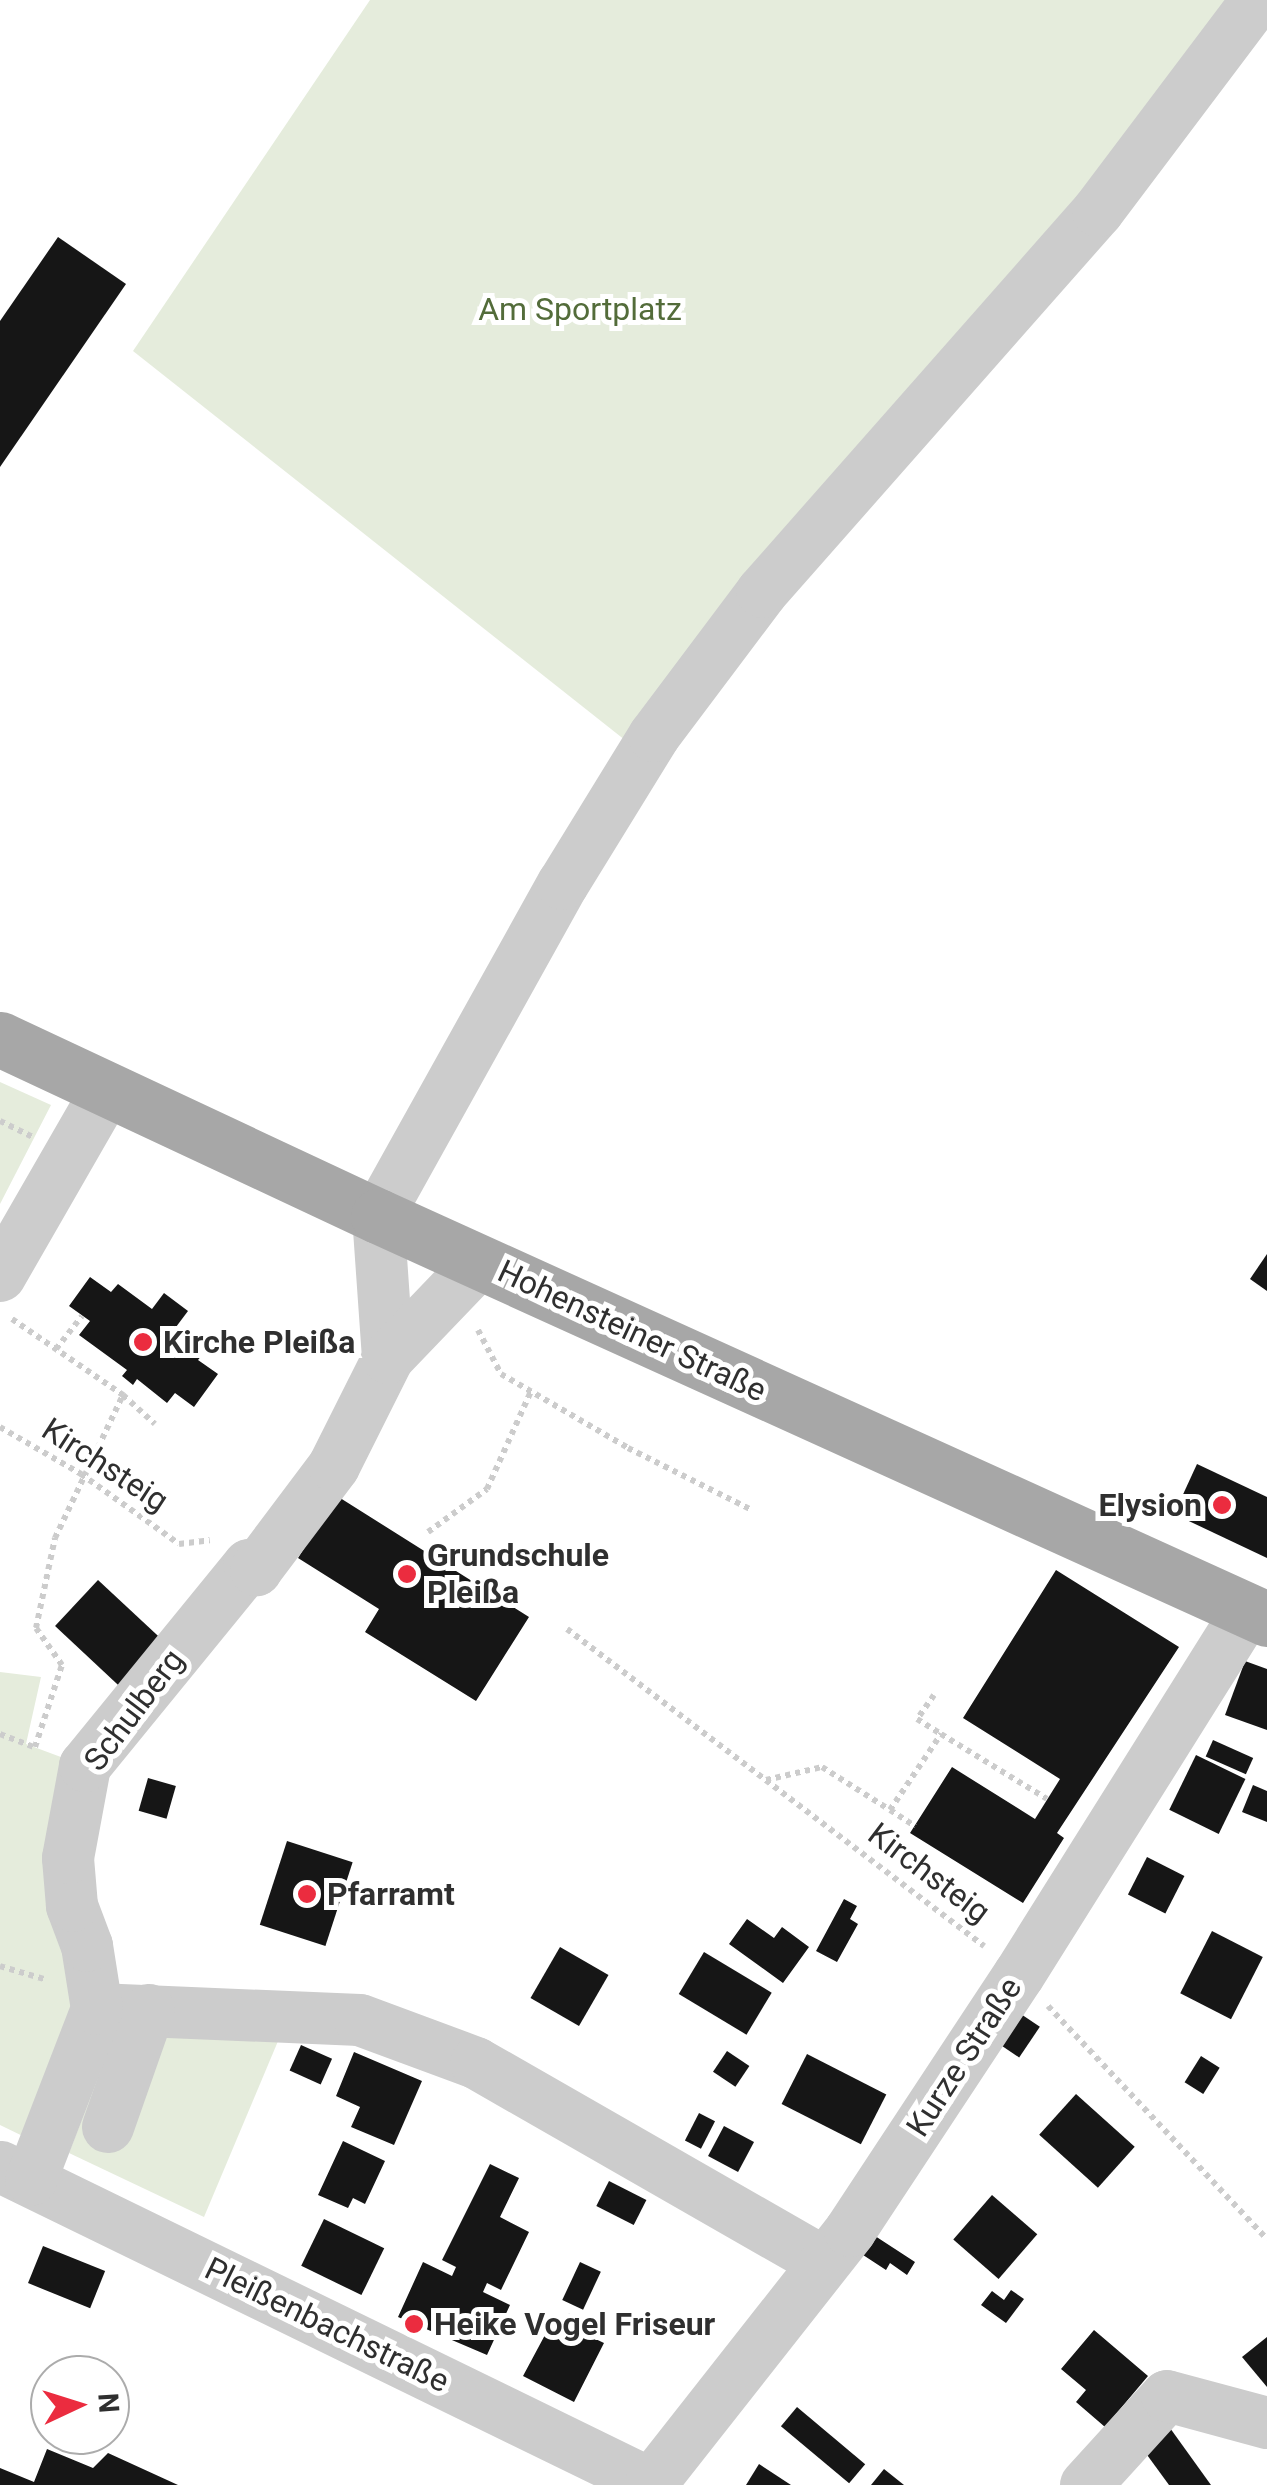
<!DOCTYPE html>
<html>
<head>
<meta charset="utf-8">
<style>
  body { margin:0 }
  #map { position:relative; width:1267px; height:2485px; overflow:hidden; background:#fff; font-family:Roboto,sans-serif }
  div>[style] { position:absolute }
  .green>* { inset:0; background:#e5ecdc }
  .building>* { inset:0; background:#161616; transform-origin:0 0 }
  .path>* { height:6px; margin-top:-3px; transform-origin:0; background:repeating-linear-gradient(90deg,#ccc 0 5px,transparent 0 10px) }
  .minor>* { height:52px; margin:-26px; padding:0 26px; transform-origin:26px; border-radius:26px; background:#ccc }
  .major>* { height:55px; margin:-27.5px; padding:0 27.5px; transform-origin:27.5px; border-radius:27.5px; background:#a7a7a7 }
  .dots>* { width:28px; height:28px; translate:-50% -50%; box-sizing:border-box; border:5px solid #fff; border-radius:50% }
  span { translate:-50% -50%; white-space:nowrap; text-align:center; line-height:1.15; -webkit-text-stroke:10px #fff; paint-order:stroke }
  .park-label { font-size:32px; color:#536c3a }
  .street-label { font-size:32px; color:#2f2f2f }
  .poi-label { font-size:32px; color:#2f2f2f; font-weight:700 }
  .left { translate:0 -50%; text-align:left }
  .right { translate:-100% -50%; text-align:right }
  .north { position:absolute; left:30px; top:2355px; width:100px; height:100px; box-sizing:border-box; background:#fff; border:2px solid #acacac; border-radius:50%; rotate:86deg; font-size:28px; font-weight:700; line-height:40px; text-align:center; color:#2f2f2f }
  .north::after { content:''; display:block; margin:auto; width:35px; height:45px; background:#eb2c3f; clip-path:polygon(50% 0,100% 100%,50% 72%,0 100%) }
</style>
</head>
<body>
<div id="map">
  <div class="green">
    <div style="clip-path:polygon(370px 0,1243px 0,635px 748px,133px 351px)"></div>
    <div style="clip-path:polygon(0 1082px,51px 1105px,0 1204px)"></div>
    <div style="clip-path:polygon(0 1672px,41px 1677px,26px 1744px,85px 1766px,98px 1995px,33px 2141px,0 2125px)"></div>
    <div style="clip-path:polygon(118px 2026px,281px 2034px,204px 2217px,69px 2153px)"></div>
  </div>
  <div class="building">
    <div style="clip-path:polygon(58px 237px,126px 284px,0 467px,0 321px)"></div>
    <div style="clip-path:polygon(1267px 1254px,1267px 1291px,1250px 1279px)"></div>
    <div style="clip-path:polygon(90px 1277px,111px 1292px,118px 1284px,152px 1309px,164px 1293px,188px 1311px,176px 1327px,207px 1349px,198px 1360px,218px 1374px,194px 1407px,175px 1393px,167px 1403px,137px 1379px,133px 1385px,122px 1376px,127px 1370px,79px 1335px,90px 1321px,69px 1306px)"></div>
    <div style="clip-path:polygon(1197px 1464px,1267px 1497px,1267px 1558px,1174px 1514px)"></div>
    <div style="clip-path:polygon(337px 1496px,529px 1617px,476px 1701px,365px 1632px,379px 1609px,298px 1558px)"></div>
    <div style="clip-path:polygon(1056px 1570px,1179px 1647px,1057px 1833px,1064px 1838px,1023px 1903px,910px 1833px,952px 1767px,1035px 1819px,1060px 1779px,963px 1718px)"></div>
    <div style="left:98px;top:1580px;width:87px;height:63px;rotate:43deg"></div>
    <div style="clip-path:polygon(1245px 1661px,1267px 1669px,1267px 1730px,1225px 1715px)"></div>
    <div style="left:1213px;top:1740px;width:44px;height:18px;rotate:24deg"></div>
    <div style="left:1196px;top:1755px;width:55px;height:61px;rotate:26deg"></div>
    <div style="left:148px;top:1778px;width:29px;height:34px;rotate:16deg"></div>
    <div style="clip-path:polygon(1253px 1785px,1267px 1791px,1267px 1822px,1242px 1812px)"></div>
    <div style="left:287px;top:1841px;width:69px;height:88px;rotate:18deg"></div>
    <div style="left:1147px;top:1857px;width:42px;height:42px;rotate:27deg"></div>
    <div style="clip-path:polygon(844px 1899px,857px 1906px,850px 1919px,858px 1924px,837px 1962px,816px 1951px)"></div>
    <div style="clip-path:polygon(747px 1919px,774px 1938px,782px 1927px,809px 1947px,783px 1983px,729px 1944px)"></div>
    <div style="left:1212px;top:1931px;width:57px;height:70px;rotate:27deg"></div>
    <div style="left:560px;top:1947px;width:56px;height:59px;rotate:30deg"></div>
    <div style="left:704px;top:1952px;width:79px;height:49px;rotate:31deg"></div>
    <div style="left:1015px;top:2010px;width:30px;height:37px;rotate:34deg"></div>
    <div style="left:301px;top:2045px;width:34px;height:28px;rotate:24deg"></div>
    <div style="left:727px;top:2051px;width:27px;height:25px;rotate:34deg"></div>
    <div style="clip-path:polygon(354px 2052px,422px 2081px,394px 2145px,351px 2127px,360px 2107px,336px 2096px)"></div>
    <div style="left:807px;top:2054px;width:89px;height:56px;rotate:27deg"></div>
    <div style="left:1201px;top:2056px;width:22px;height:31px;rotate:32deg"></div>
    <div style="left:1076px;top:2094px;width:79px;height:55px;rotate:42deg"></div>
    <div style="left:699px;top:2113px;width:18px;height:31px;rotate:27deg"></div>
    <div style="left:724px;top:2126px;width:34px;height:34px;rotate:28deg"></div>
    <div style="clip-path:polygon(343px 2141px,385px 2161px,365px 2204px,353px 2198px,348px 2208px,318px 2195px)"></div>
    <div style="clip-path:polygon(490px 2164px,519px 2178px,500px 2217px,529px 2232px,501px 2290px,487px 2283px,483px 2292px,510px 2305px,487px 2355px,398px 2317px,423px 2262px,452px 2276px,456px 2267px,442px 2260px)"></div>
    <div style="left:609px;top:2181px;width:42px;height:28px;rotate:27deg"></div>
    <div style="left:992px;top:2195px;width:60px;height:59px;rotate:41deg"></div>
    <div style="left:324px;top:2219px;width:67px;height:52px;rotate:26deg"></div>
    <div style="clip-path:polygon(872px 2234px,915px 2262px,907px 2275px,890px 2263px,886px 2270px,860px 2253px)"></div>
    <div style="left:43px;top:2246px;width:67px;height:40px;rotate:22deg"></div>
    <div style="left:580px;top:2262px;width:23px;height:42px;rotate:25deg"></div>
    <div style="clip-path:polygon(1011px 2290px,1024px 2299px,1006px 2323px,981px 2305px,992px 2291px,1004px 2300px)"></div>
    <div style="clip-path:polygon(569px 2313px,590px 2324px,585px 2334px,604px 2343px,574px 2402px,523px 2376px,553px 2320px,563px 2325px)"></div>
    <div style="clip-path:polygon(1094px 2330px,1148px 2376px,1105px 2427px,1076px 2402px,1086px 2390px,1061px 2369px)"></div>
    <div style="clip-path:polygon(1267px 2337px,1267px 2387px,1242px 2357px)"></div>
    <div style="left:797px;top:2407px;width:89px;height:25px;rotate:40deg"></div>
    <div style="clip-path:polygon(1170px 2428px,1211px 2485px,1169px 2485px,1142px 2448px)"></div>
    <div style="clip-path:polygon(47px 2449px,93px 2468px,108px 2453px,178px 2485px,0 2485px,0 2468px,34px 2482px)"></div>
    <div style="clip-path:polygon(759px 2464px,791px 2485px,746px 2485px)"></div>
    <div style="clip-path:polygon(884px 2469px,904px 2485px,871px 2485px)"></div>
  </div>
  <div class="path">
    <div style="left:0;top:1121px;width:37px;rotate:26deg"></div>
    <div style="left:12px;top:1319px;width:135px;rotate:34.4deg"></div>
    <div style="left:478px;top:1330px;width:50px;rotate:62.4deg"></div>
    <div style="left:501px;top:1374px;width:147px;rotate:30.2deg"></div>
    <div style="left:628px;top:1448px;width:136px;rotate:26.6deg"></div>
    <div style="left:56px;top:1349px;width:42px;rotate:-51.8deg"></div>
    <div style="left:0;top:1427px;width:94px;rotate:30.1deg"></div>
    <div style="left:81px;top:1474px;width:120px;rotate:35.5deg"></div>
    <div style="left:179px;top:1544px;width:31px;rotate:-7deg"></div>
    <div style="left:428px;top:1532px;width:73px;rotate:-36.1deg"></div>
    <div style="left:487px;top:1489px;width:107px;rotate:-65.8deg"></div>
    <div style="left:567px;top:1629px;width:524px;rotate:37.24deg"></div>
    <div style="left:934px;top:1695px;width:29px;rotate:125deg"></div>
    <div style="left:917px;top:1719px;width:28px;rotate:32deg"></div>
    <div style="left:0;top:1734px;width:39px;rotate:21deg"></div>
    <div style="left:35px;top:1747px;width:86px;rotate:-71.8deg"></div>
    <div style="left:62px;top:1665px;width:45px;rotate:-125.1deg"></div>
    <div style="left:36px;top:1628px;width:92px;rotate:-78.1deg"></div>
    <div style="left:55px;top:1538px;width:158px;rotate:-64.6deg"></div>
    <div style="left:123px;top:1395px;width:43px;rotate:42.2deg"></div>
    <div style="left:766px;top:1780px;width:57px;rotate:-13.1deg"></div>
    <div style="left:822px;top:1767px;width:80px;rotate:32.3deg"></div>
    <div style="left:890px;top:1810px;width:92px;rotate:-56.1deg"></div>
    <div style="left:941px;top:1734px;width:124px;rotate:31.5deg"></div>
    <div style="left:890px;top:1810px;width:30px;rotate:33deg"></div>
    <div style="left:0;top:1966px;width:49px;rotate:16.6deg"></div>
    <div style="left:1048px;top:2006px;width:320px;rotate:46.8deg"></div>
  </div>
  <div class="minor">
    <div style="left:0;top:1276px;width:215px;rotate:-60.1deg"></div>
    <div style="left:388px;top:1358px;width:142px;rotate:-94deg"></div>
    <div style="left:378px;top:1216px;width:380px;rotate:-60.9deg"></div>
    <div style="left:563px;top:884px;width:174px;rotate:-58.4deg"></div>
    <div style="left:654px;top:736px;width:180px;rotate:-53.1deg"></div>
    <div style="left:762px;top:592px;width:508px;rotate:-48.59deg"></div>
    <div style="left:1098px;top:211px;width:264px;rotate:-53deg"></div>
    <div style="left:97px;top:2009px;width:263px;rotate:2.4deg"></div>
    <div style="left:360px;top:2020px;width:124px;rotate:20.3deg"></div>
    <div style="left:476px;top:2063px;width:399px;rotate:29.8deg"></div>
    <div style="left:108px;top:2127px;width:124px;rotate:-70.7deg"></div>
    <div style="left:1px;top:2167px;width:725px;rotate:26deg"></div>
    <div style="left:31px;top:2180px;width:183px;rotate:-68.9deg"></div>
    <div style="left:97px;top:2009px;width:64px;rotate:-99deg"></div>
    <div style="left:87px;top:1946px;width:43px;rotate:-110.6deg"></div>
    <div style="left:72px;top:1906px;width:48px;rotate:-94.8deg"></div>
    <div style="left:68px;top:1858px;width:94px;rotate:-79.5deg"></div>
    <div style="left:85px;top:1766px;width:259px;rotate:-50.8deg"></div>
    <div style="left:249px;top:1565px;width:9px;rotate:36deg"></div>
    <div style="left:256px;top:1570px;width:130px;rotate:-53.1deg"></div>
    <div style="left:334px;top:1466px;width:121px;rotate:-63.4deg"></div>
    <div style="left:388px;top:1358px;width:133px;rotate:-46.2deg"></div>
    <div style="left:651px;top:2484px;width:322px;rotate:-51.8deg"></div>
    <div style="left:850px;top:2231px;width:307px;rotate:-56.6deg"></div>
    <div style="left:1019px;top:1975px;width:431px;rotate:-57.9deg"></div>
    <div style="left:1086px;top:2485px;width:120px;rotate:-47.7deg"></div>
    <div style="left:1167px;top:2396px;width:104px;rotate:15.1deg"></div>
  </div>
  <div class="major">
    <div style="left:0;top:1039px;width:417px;rotate:25.1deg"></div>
    <div style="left:378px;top:1216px;width:976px;rotate:24.39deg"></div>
  </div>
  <div class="dots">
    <div style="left:143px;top:1342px;background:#eb2c3f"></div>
    <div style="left:1222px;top:1505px;background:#eb2c3f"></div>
    <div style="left:407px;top:1574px;background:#eb2c3f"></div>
    <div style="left:307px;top:1894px;background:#eb2c3f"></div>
    <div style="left:414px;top:2324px;background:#eb2c3f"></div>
  </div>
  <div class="park-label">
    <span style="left:580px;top:309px">Am Sportplatz</span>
  </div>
  <div class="street-label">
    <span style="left:632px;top:1331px;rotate:25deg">Hohensteiner Straße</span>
    <span style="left:105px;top:1465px;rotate:33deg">Kirchsteig</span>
    <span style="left:134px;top:1710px;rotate:-53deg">Schulberg</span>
    <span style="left:929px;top:1873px;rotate:37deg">Kirchsteig</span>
    <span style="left:964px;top:2057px;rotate:-57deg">Kurze Straße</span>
    <span style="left:327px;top:2325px;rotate:26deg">Pleißenbachstraße</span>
  </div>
  <div class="poi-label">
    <span class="left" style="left:163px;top:1342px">Kirche Pleißa</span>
    <span class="right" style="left:1202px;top:1505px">Elysion</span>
    <span class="left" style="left:427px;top:1574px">Grundschule<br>Pleißa</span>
    <span class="left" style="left:327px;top:1894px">Pfarramt</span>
    <span class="left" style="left:434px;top:2324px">Heike Vogel Friseur</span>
  </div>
  <div class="north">N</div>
</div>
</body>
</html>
